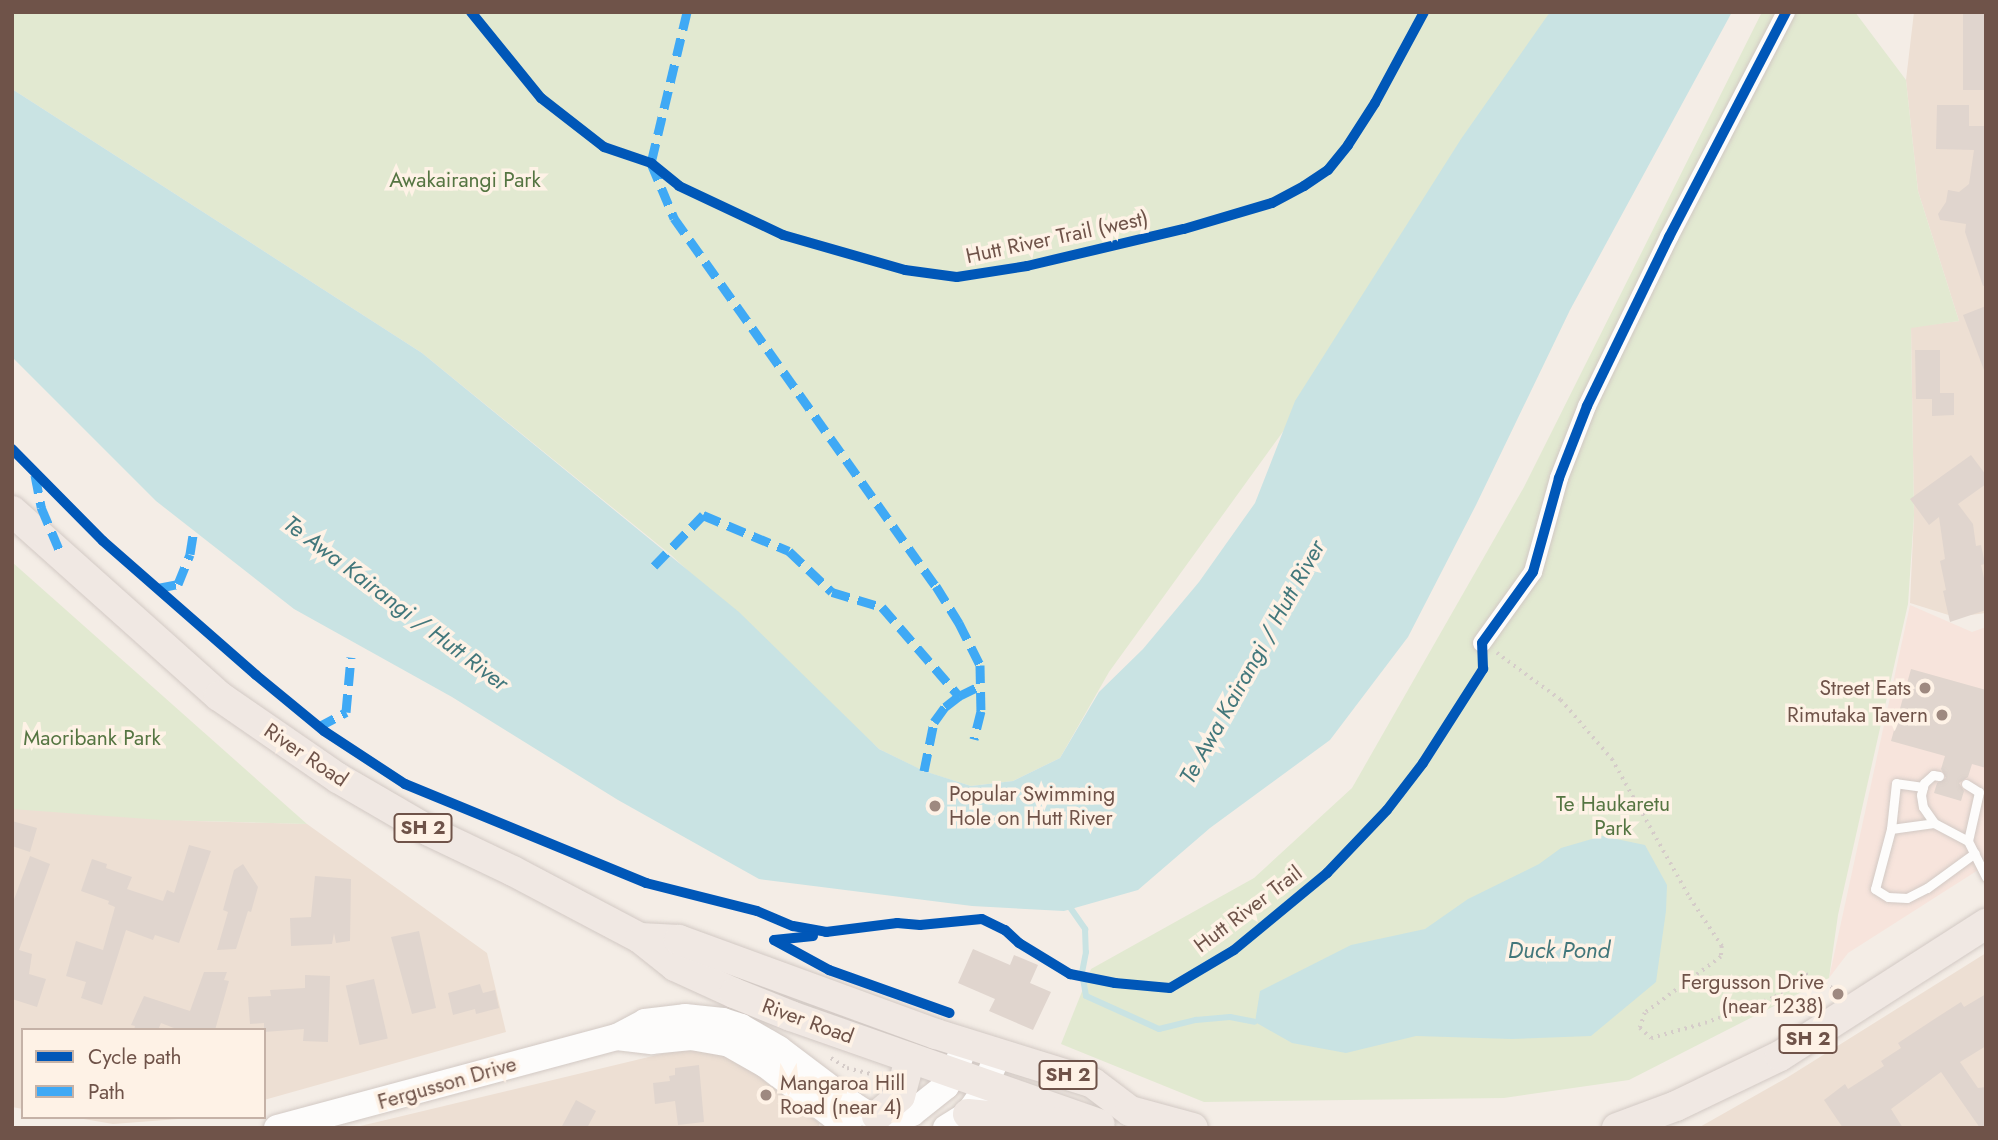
<!DOCTYPE html>
<html>
<head>
<meta charset="utf-8">
<style>
  body { margin:0 }
  #map { position:relative; width:1998px; height:1140px; overflow:hidden; background:#f4ede6; font-family:Jost,sans-serif }
  div>[style] { position:absolute }
  .residential>* { inset:0; background:#eddfd3 }
  .commercial>* { inset:0; background:#f7e4dc }
  .green>* { inset:0; background:#e2e9d1 }
  .water>* { inset:0; background:#c9e3e3 }
  .stream>* { height:6px; margin:-3px; padding:0 3px; transform-origin:3px; border-radius:3px; background:#c9e3e3 }
  .building>* { inset:0; background:#e0d5ce; transform-origin:0 0 }
  .path>* { height:3.5px; margin-top:-1.75px; transform-origin:0; background:repeating-linear-gradient(90deg,#d5ccc9 0 2px,transparent 0 7px) }
  .roads { filter:drop-shadow(0 0 2px #d2c9c4) drop-shadow(0 0 2px #d2c9c4) }
  .service>* { height:9px; margin:-4.5px; padding:0 4.5px; transform-origin:4.5px; border-radius:4.5px; background:#fdfcfb }
  .minor>* { height:18px; margin:-9px; padding:0 9px; transform-origin:9px; border-radius:9px; background:#fdfcfb }
  .secondary>* { height:26px; margin:-13px; padding:0 13px; transform-origin:13px; border-radius:13px; background:#fdfcfb }
  .trunk>* { height:30px; margin:-15px; padding:0 15px; transform-origin:15px; border-radius:15px; background:#f0e8e3 }
  .quiet>* { height:9px; margin-top:-4.5px; transform-origin:0; background:repeating-linear-gradient(90deg,#3fa9f5 0 18px,transparent 0 27px) }
  .cycleway>* { height:10px; margin:-5px; padding:0 5px; transform-origin:5px; border-radius:5px; background:#0057b8 }
  .dots>* { width:19px; height:19px; translate:-50% -50%; box-sizing:border-box; border:4px solid #fef2e6; border-radius:50% }
  span { translate:-50% -50%; white-space:nowrap; text-align:center; line-height:1.15; -webkit-text-stroke:7px #fef2e6; paint-order:stroke }
  .shield-label span { padding:2px 5px; background:#fef2e6; border:2px solid; border-radius:5px; -webkit-text-stroke-width:0 }
  .shield-label { font-size:19px; color:#6f5349; font-weight:700 }
  .park-label { font-size:21px; color:#557542 }
  .street-label { font-size:21px; color:#6f5349 }
  .poi-label { font-size:21px; color:#6f5349 }
  .right { translate:-100% -50%; text-align:right }
  .left { translate:0 -50%; text-align:left }
  .water-label { font-size:23px; color:#42777b; font-style:italic }
  .frame { position:absolute; inset:0; border:14px solid #6f5349; pointer-events:none }
  .legend { position:absolute; left:21px; top:1028px; width:245px; height:91px; box-sizing:border-box; background:#fef2e6; border:2px solid #c5b2a7; margin:0; padding:9px 12px; list-style:none; font-size:21px; color:#6f5349 }
  .legend li { display:flex; align-items:center; gap:14px; height:35px }
  .legend b { width:35px; border:2px solid #c5b2a7 }
</style>
</head>
<body>
<div id="map">
  <div class="residential">
    <div style="clip-path:polygon(1914px 12px,1986px 12px,1986px 613px,1955px 617px,1910px 603px,1914px 515px,1911px 327px,1959px 321px,1918px 191px,1906px 80px)"></div>
    <div style="clip-path:polygon(12px 808px,195px 821px,307px 824px,487px 953px,506px 1032px,264px 1100px,264px 1030px,23px 1030px,23px 1109px,12px 1107px)"></div>
    <div style="clip-path:polygon(1986px 953px,1986px 1128px,1698px 1128px,1788px 1077px)"></div>
    <div style="clip-path:polygon(678px 1050px,715px 1052px,744px 1065px,819px 1123px,819px 1128px,352px 1128px)"></div>
    <div style="clip-path:polygon(72px 1117px,204px 1117px,113px 1124px)"></div>
  </div>
  <div class="commercial">
    <div style="clip-path:polygon(1910px 605px,1972px 632px,1986px 627px,1986px 865px,1848px 953px,1829px 978px)"></div>
  </div>
  <div class="green">
    <div style="clip-path:polygon(12px 12px,1550px 12px,1400px 270px,1109px 672px,1060px 758px,1013px 781px,971px 786px,923px 771px,879px 749px,671px 555px,422px 353px,12px 89px)"></div>
    <div style="clip-path:polygon(1762px 12px,1855px 12px,1906px 80px,1918px 191px,1959px 321px,1911px 328px,1914px 515px,1908px 604px,1838px 915px,1829px 978px,1629px 1080px,1504px 1098px,1204px 1102px,1061px 1044px,1091px 969px,1254px 878px,1352px 788px,1524px 487px)"></div>
    <div style="clip-path:polygon(12px 562px,307px 824px,161px 820px,12px 809px)"></div>
  </div>
  <div class="water">
    <div style="clip-path:polygon(1550px 12px,1732px 12px,1570px 310px,1476px 505px,1408px 637px,1330px 740px,1210px 828px,1138px 890px,1064px 911px,972px 906px,759px 879px,618px 800px,452px 697px,294px 609px,156px 501px,12px 357px,12px 89px,422px 353px,739px 612px,879px 749px,924px 771px,971px 786px,1013px 781px,1060px 758px,1099px 692px,1143px 649px,1199px 582px,1255px 503px,1295px 401px,1461px 139px)"></div>
    <div style="clip-path:polygon(1602px 836px,1645px 845px,1667px 885px,1666px 911px,1656px 982px,1591px 1036px,1512px 1039px,1416px 1036px,1346px 1053px,1292px 1043px,1255px 1022px,1260px 991px,1351px 945px,1425px 929px,1468px 899px,1539px 864px,1561px 848px)"></div>
  </div>
  <div class="stream">
    <div style="left:1067px;top:903px;width:32px;rotate:55deg"></div>
    <div style="left:1085px;top:929px;width:23px;rotate:88deg"></div>
    <div style="left:1086px;top:952px;width:21px;rotate:101deg"></div>
    <div style="left:1082px;top:973px;width:23px;rotate:80deg"></div>
    <div style="left:1086px;top:996px;width:80px;rotate:24.3deg"></div>
    <div style="left:1159px;top:1029px;width:38px;rotate:-14deg"></div>
    <div style="left:1196px;top:1020px;width:34px;rotate:-5deg"></div>
    <div style="left:1230px;top:1017px;width:25px;rotate:11deg"></div>
  </div>
  <div class="building">
    <div style="left:1963px;top:12px;width:23px;height:78px"></div>
    <div style="clip-path:polygon(1937px 105px,1969px 105px,1969px 126px,1986px 126px,1986px 285px,1983px 286px,1965px 232px,1966px 224px,1940px 220px,1938px 214px,1946px 202px,1948px 190px,1959px 192px,1969px 184px,1974px 150px,1936px 149px)"></div>
    <div style="clip-path:polygon(1986px 306px,1986px 370px,1984px 370px,1963px 315px)"></div>
    <div style="clip-path:polygon(1915px 350px,1940px 350px,1940px 393px,1954px 393px,1954px 415px,1932px 416px,1932px 399px,1916px 399px)"></div>
    <div style="clip-path:polygon(1971px 455px,1986px 475px,1986px 484px,1958px 504px,1973px 524px,1976px 546px,1981px 545px,1985px 564px,1981px 565px,1986px 587px,1986px 610px,1950px 622px,1943px 591px,1946px 590px,1940px 561px,1945px 559px,1939px 517px,1929px 525px,1910px 499px)"></div>
    <div style="clip-path:polygon(1911px 669px,1986px 690px,1986px 768px,1972px 764px,1968px 777px,1959px 783px,1964px 791px,1961px 801px,1934px 793px,1937px 783px,1946px 778px,1941px 769px,1945px 756px,1891px 741px)"></div>
    <div style="clip-path:polygon(12px 821px,37px 828px,30px 852px,12px 846px)"></div>
    <div style="clip-path:polygon(189px 845px,211px 851px,179px 943px,155px 935px,153px 940px,126px 930px,102px 1005px,81px 998px,86px 982px,66px 976px,76px 941px,103px 950px,115px 907px,108px 904px,109px 901px,81px 891px,92px 859px,107px 864px,106px 868px,132px 877px,127px 889px,163px 901px,167px 890px,174px 893px)"></div>
    <div style="clip-path:polygon(30px 856px,50px 864px,19px 950px,32px 954px,29px 974px,46px 979px,37px 1007px,12px 999px,12px 905px)"></div>
    <div style="clip-path:polygon(243px 864px,258px 887px,251px 912px,248px 911px,236px 949px,217px 950px,228px 912px,223px 910px,234px 870px)"></div>
    <div style="clip-path:polygon(315px 876px,351px 879px,350px 941px,336px 943px,334px 933px,332px 944px,291px 946px,290px 918px,311px 917px)"></div>
    <div style="clip-path:polygon(419px 931px,436px 1008px,412px 1014px,391px 937px)"></div>
    <div style="clip-path:polygon(973px 949px,1010px 965px,1014px 955px,1038px 965px,1030px 983px,1051px 992px,1033px 1030px,989px 1011px,995px 999px,958px 983px)"></div>
    <div style="clip-path:polygon(204px 972px,227px 972px,224px 980px,229px 981px,215px 1030px,179px 1030px,161px 1023px,158px 1030px,134px 1030px,135px 1026px,131px 1025px,144px 996px,190px 1011px)"></div>
    <div style="clip-path:polygon(305px 975px,330px 976px,328px 1042px,303px 1041px,304px 1029px,264px 1032px,264px 1023px,250px 1024px,248px 997px,271px 996px,270px 990px,305px 988px)"></div>
    <div style="left:374px;top:979px;width:61px;height:29px;rotate:77deg"></div>
    <div style="clip-path:polygon(480px 984px,483px 993px,495px 990px,499px 1008px,476px 1014px,475px 1009px,453px 1015px,448px 993px)"></div>
    <div style="clip-path:polygon(1986px 994px,1986px 1046px,1960px 1062px,1978px 1088px,1986px 1087px,1986px 1128px,1980px 1128px,1941px 1072px,1891px 1109px,1903px 1128px,1843px 1128px,1824px 1100px,1845px 1084px,1848px 1089px,1884px 1066px,1881px 1061px,1901px 1048px,1898px 1043px,1936px 1018px,1961px 1002px,1964px 1007px)"></div>
    <div style="clip-path:polygon(699px 1065px,704px 1122px,678px 1125px,675px 1101px,655px 1104px,653px 1083px,670px 1081px,669px 1076px,675px 1075px,675px 1068px)"></div>
    <div style="clip-path:polygon(576px 1100px,596px 1111px,587px 1128px,561px 1128px)"></div>
  </div>
  <div class="path">
    <div style="left:1497px;top:653px;width:79px;rotate:36.3deg"></div>
    <div style="left:1561px;top:700px;width:78px;rotate:49.2deg"></div>
    <div style="left:1612px;top:759px;width:159px;rotate:60.7deg"></div>
    <div style="left:1690px;top:898px;width:58px;rotate:56.3deg"></div>
    <div style="left:1722px;top:946px;width:11px;rotate:95deg"></div>
    <div style="left:1721px;top:957px;width:94px;rotate:143.6deg"></div>
    <div style="left:1645px;top:1013px;width:16px;rotate:108deg"></div>
    <div style="left:1640px;top:1028px;width:15px;rotate:42deg"></div>
    <div style="left:1651px;top:1038px;width:56px;rotate:-15.5deg"></div>
    <div style="left:1705px;top:1023px;width:75px;rotate:-20.4deg"></div>
    <div style="left:1775px;top:997px;width:39px;rotate:-37deg"></div>
    <div style="left:1806px;top:974px;width:32px;rotate:28deg"></div>
    <div style="left:831px;top:1058px;width:19px;rotate:32deg"></div>
    <div style="left:847px;top:1068px;width:36px;rotate:14deg"></div>
  </div>
  <div class="roads">
    <div class="service">
      <div style="left:1939px;top:776px;width:6px;rotate:-171deg"></div>
      <div style="left:1933px;top:775px;width:12px;rotate:138deg"></div>
      <div style="left:1924px;top:783px;width:12px;rotate:104deg"></div>
      <div style="left:1921px;top:795px;width:12px;rotate:81deg"></div>
      <div style="left:1923px;top:807px;width:19px;rotate:55deg"></div>
      <div style="left:1934px;top:823px;width:38px;rotate:28deg"></div>
      <div style="left:1968px;top:841px;width:40px;rotate:63.4deg"></div>
      <div style="left:1966px;top:784px;width:15px;rotate:32deg"></div>
      <div style="left:1979px;top:792px;width:50px;rotate:102.7deg"></div>
      <div style="left:1923px;top:787px;width:27px;rotate:-172deg"></div>
      <div style="left:1896px;top:783px;width:46px;rotate:96.2deg"></div>
      <div style="left:1891px;top:829px;width:43px;rotate:-7.9deg"></div>
      <div style="left:1891px;top:829px;width:62px;rotate:104.9deg"></div>
      <div style="left:1875px;top:889px;width:15px;rotate:32deg"></div>
      <div style="left:1888px;top:897px;width:19px;rotate:3deg"></div>
      <div style="left:1907px;top:898px;width:22px;rotate:-27deg"></div>
      <div style="left:1927px;top:888px;width:59px;rotate:-36.1deg"></div>
    </div>
    <div class="minor">
      <div style="left:1482px;top:643px;width:87px;rotate:-54.3deg"></div>
      <div style="left:1533px;top:572px;width:98px;rotate:-74.5deg"></div>
      <div style="left:1559px;top:478px;width:77px;rotate:-68.7deg"></div>
      <div style="left:1587px;top:406px;width:188px;rotate:-64.1deg"></div>
      <div style="left:1669px;top:237px;width:254px;rotate:-62.5deg"></div>
    </div>
    <div class="secondary">
      <div style="left:617px;top:1037px;width:34px;rotate:7deg"></div>
      <div style="left:651px;top:1041px;width:40px;rotate:-5.7deg"></div>
      <div style="left:691px;top:1037px;width:39px;rotate:10deg"></div>
      <div style="left:729px;top:1044px;width:43px;rotate:29.6deg"></div>
      <div style="left:766px;top:1065px;width:104px;rotate:37.2deg"></div>
      <div style="left:277px;top:1128px;width:352px;rotate:-15deg"></div>
      <div style="left:617px;top:1037px;width:32px;rotate:-28deg"></div>
      <div style="left:645px;top:1022px;width:40px;rotate:-7.1deg"></div>
      <div style="left:685px;top:1017px;width:38px;rotate:6deg"></div>
      <div style="left:723px;top:1021px;width:19px;rotate:18deg"></div>
      <div style="left:741px;top:1027px;width:44px;rotate:30.1deg"></div>
      <div style="left:779px;top:1049px;width:93px;rotate:37.1deg"></div>
      <div style="left:853px;top:1105px;width:15px;rotate:32deg"></div>
      <div style="left:866px;top:1113px;width:30px;rotate:9deg"></div>
      <div style="left:896px;top:1118px;width:17px;rotate:-17deg"></div>
      <div style="left:912px;top:1113px;width:43px;rotate:-38.5deg"></div>
      <div style="left:946px;top:1086px;width:17px;rotate:-59deg"></div>
      <div style="left:955px;top:1071px;width:29px;rotate:-70deg"></div>
      <div style="left:946px;top:1128px;width:26px;rotate:-32deg"></div>
      <div style="left:968px;top:1114px;width:19px;rotate:-55deg"></div>
      <div style="left:979px;top:1098px;width:49px;rotate:-66deg"></div>
    </div>
    <div class="trunk">
      <div style="left:12px;top:511px;width:278px;rotate:41.8deg"></div>
      <div style="left:219px;top:696px;width:145px;rotate:34.6deg"></div>
      <div style="left:338px;top:778px;width:105px;rotate:30.2deg"></div>
      <div style="left:429px;top:831px;width:93px;rotate:25.5deg"></div>
      <div style="left:513px;top:871px;width:144px;rotate:27.8deg"></div>
      <div style="left:640px;top:938px;width:45px;rotate:38.7deg"></div>
      <div style="left:675px;top:966px;width:65px;rotate:24.6deg"></div>
      <div style="left:734px;top:993px;width:61px;rotate:22deg"></div>
      <div style="left:791px;top:1016px;width:327px;rotate:19.3deg"></div>
      <div style="left:640px;top:938px;width:39px;rotate:3deg"></div>
      <div style="left:679px;top:940px;width:274px;rotate:20.1deg"></div>
      <div style="left:936px;top:1034px;width:164px;rotate:17.3deg"></div>
      <div style="left:1093px;top:1083px;width:46px;rotate:37.1deg"></div>
      <div style="left:1130px;top:1111px;width:65px;rotate:15.1deg"></div>
      <div style="left:968px;top:1114px;width:101px;rotate:5.7deg"></div>
      <div style="left:877px;top:1116px;width:30px;rotate:-41deg"></div>
      <div style="left:900px;top:1096px;width:39px;rotate:-75deg"></div>
      <div style="left:1617px;top:1128px;width:63px;rotate:-20.4deg"></div>
      <div style="left:1676px;top:1106px;width:115px;rotate:-25.7deg"></div>
      <div style="left:1780px;top:1056px;width:245px;rotate:-32.7deg"></div>
    </div>
  </div>
  <div class="quiet">
    <div style="left:687px;top:12px;width:155px;rotate:103.4deg"></div>
    <div style="left:651px;top:163px;width:60px;rotate:67.3deg"></div>
    <div style="left:674px;top:218px;width:452px;rotate:54.6deg"></div>
    <div style="left:936px;top:586px;width:44px;rotate:58.1deg"></div>
    <div style="left:959px;top:623px;width:47px;rotate:63.4deg"></div>
    <div style="left:980px;top:665px;width:46px;rotate:88.8deg"></div>
    <div style="left:981px;top:711px;width:29px;rotate:104deg"></div>
    <div style="left:35px;top:475px;width:33px;rotate:79deg"></div>
    <div style="left:41px;top:507px;width:51px;rotate:66.9deg"></div>
    <div style="left:654px;top:566px;width:71px;rotate:-46.1deg"></div>
    <div style="left:703px;top:515px;width:93px;rotate:22.7deg"></div>
    <div style="left:789px;top:551px;width:59px;rotate:43.6deg"></div>
    <div style="left:832px;top:592px;width:52px;rotate:16.7deg"></div>
    <div style="left:882px;top:607px;width:118px;rotate:49.1deg"></div>
    <div style="left:158px;top:588px;width:20px;rotate:-11deg"></div>
    <div style="left:178px;top:584px;width:32px;rotate:-68deg"></div>
    <div style="left:190px;top:554px;width:19px;rotate:-81deg"></div>
    <div style="left:318px;top:727px;width:32px;rotate:-28deg"></div>
    <div style="left:346px;top:712px;width:55px;rotate:-84.8deg"></div>
    <div style="left:924px;top:771px;width:50px;rotate:-78.5deg"></div>
    <div style="left:934px;top:722px;width:19px;rotate:-54deg"></div>
    <div style="left:945px;top:707px;width:18px;rotate:-38deg"></div>
    <div style="left:959px;top:696px;width:25px;rotate:-26deg"></div>
  </div>
  <div class="cycleway">
    <div style="left:471px;top:12px;width:111px;rotate:50.9deg"></div>
    <div style="left:541px;top:98px;width:80px;rotate:37.9deg"></div>
    <div style="left:604px;top:147px;width:50px;rotate:18.8deg"></div>
    <div style="left:651px;top:163px;width:36px;rotate:39deg"></div>
    <div style="left:679px;top:186px;width:115px;rotate:25.2deg"></div>
    <div style="left:783px;top:235px;width:127px;rotate:16deg"></div>
    <div style="left:905px;top:270px;width:52px;rotate:7.7deg"></div>
    <div style="left:957px;top:277px;width:71px;rotate:-8.9deg"></div>
    <div style="left:1027px;top:266px;width:161px;rotate:-13.3deg"></div>
    <div style="left:1184px;top:229px;width:92px;rotate:-16.5deg"></div>
    <div style="left:1272px;top:203px;width:36px;rotate:-28deg"></div>
    <div style="left:1304px;top:186px;width:29px;rotate:-34deg"></div>
    <div style="left:1328px;top:170px;width:32px;rotate:-51deg"></div>
    <div style="left:1348px;top:145px;width:50px;rotate:-57.3deg"></div>
    <div style="left:1375px;top:103px;width:103px;rotate:-61.7deg"></div>
    <div style="left:12px;top:449px;width:129px;rotate:45.3deg"></div>
    <div style="left:103px;top:541px;width:203px;rotate:41.2deg"></div>
    <div style="left:256px;top:675px;width:88px;rotate:39.5deg"></div>
    <div style="left:324px;top:731px;width:97px;rotate:33.2deg"></div>
    <div style="left:405px;top:784px;width:261px;rotate:22.3deg"></div>
    <div style="left:646px;top:883px;width:114px;rotate:14.2deg"></div>
    <div style="left:757px;top:911px;width:39px;rotate:23deg"></div>
    <div style="left:793px;top:926px;width:34px;rotate:10deg"></div>
    <div style="left:826px;top:932px;width:72px;rotate:-7.2deg"></div>
    <div style="left:897px;top:923px;width:23px;rotate:5deg"></div>
    <div style="left:920px;top:925px;width:62px;rotate:-5.5deg"></div>
    <div style="left:982px;top:919px;width:25px;rotate:26deg"></div>
    <div style="left:1005px;top:930px;width:19px;rotate:43deg"></div>
    <div style="left:1019px;top:943px;width:60px;rotate:31.3deg"></div>
    <div style="left:1070px;top:974px;width:46px;rotate:11.3deg"></div>
    <div style="left:1115px;top:983px;width:55px;rotate:5.2deg"></div>
    <div style="left:1170px;top:988px;width:74px;rotate:-30.7deg"></div>
    <div style="left:1234px;top:950px;width:121px;rotate:-39.6deg"></div>
    <div style="left:1327px;top:873px;width:87px;rotate:-46.4deg"></div>
    <div style="left:1387px;top:810px;width:59px;rotate:-52.5deg"></div>
    <div style="left:1423px;top:763px;width:112px;rotate:-57.4deg"></div>
    <div style="left:1483px;top:669px;width:26px;rotate:-92deg"></div>
    <div style="left:1482px;top:643px;width:87px;rotate:-54.3deg"></div>
    <div style="left:1533px;top:572px;width:98px;rotate:-74.5deg"></div>
    <div style="left:1559px;top:478px;width:77px;rotate:-68.7deg"></div>
    <div style="left:1587px;top:406px;width:188px;rotate:-64.1deg"></div>
    <div style="left:1669px;top:237px;width:254px;rotate:-62.5deg"></div>
    <div style="left:813px;top:936px;width:39px;rotate:174deg"></div>
    <div style="left:774px;top:940px;width:63px;rotate:28.6deg"></div>
    <div style="left:829px;top:970px;width:128px;rotate:19.6deg"></div>
  </div>
  <div class="dots">
    <div style="left:1925px;top:688px;background:#9e8980"></div>
    <div style="left:1942px;top:715px;background:#9e8980"></div>
    <div style="left:935px;top:806px;background:#9e8980"></div>
    <div style="left:1838px;top:994px;background:#9e8980"></div>
    <div style="left:766px;top:1095px;background:#9e8980"></div>
  </div>
  <div class="shield-label">
    <span style="left:423px;top:828px">SH 2</span>
    <span style="left:1808px;top:1039px">SH 2</span>
    <span style="left:1068px;top:1075px">SH 2</span>
  </div>
  <div class="park-label">
    <span style="left:465px;top:180px">Awakairangi Park</span>
    <span style="left:92px;top:738px">Maoribank Park</span>
    <span style="left:1613px;top:816px">Te Haukaretu<br>Park</span>
  </div>
  <div class="street-label">
    <span style="left:1057px;top:237px;rotate:-12deg">Hutt River Trail (west)</span>
    <span style="left:306px;top:755px;rotate:34deg">River Road</span>
    <span style="left:1248px;top:909px;rotate:-37deg">Hutt River Trail</span>
    <span style="left:808px;top:1021px;rotate:20deg">River Road</span>
    <span style="left:447px;top:1083px;rotate:-16deg">Fergusson Drive</span>
  </div>
  <div class="poi-label">
    <span class="right" style="left:1911px;top:688px">Street Eats</span>
    <span class="right" style="left:1928px;top:715px">Rimutaka Tavern</span>
    <span class="left" style="left:949px;top:806px">Popular Swimming<br>Hole on Hutt River</span>
    <span class="right" style="left:1824px;top:994px">Fergusson Drive<br>(near 1238)</span>
    <span class="left" style="left:780px;top:1095px">Mangaroa Hill<br>Road (near 4)</span>
  </div>
  <div class="water-label">
    <span style="left:396px;top:603px;rotate:37deg">Te Awa Kairangi / Hutt River</span>
    <span style="left:1252px;top:662px;rotate:-61deg">Te Awa Kairangi / Hutt River</span>
    <span style="left:1559px;top:950px">Duck Pond</span>
  </div>
  <div class="frame"></div>
  <ul class="legend">
  <li><b style="height:9px;background:#0057b8"></b>Cycle path</li>
  <li><b style="height:9px;background:#3fa9f5"></b>Path</li>
  </ul>
</div>
</body>
</html>
